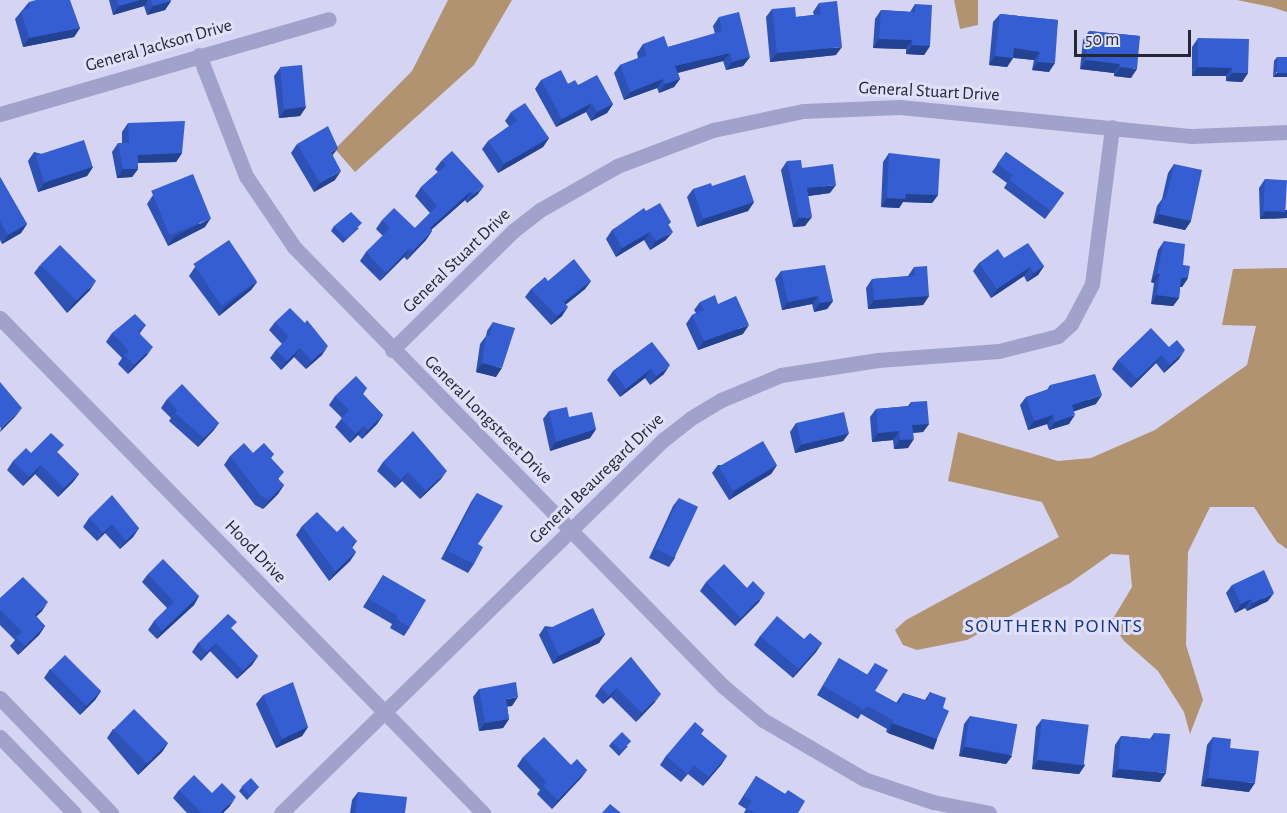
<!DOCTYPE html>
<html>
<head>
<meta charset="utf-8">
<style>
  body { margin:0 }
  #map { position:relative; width:1287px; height:813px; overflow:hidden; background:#d5d4f3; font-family:"Alegreya Sans",sans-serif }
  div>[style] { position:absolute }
  .water>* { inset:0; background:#b29371 }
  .minor>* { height:15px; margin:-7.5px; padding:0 7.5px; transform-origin:7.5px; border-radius:7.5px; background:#a0a2cb }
  .wall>* { inset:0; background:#2d51b4 }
  .shaded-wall>* { inset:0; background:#244292; transform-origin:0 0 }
  .building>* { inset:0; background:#345ed1; transform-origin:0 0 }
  span { translate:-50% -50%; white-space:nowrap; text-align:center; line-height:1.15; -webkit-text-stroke:6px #e1e0fa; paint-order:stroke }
  .street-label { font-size:18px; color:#242734 }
  .neighbourhood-label { font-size:20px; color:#163689; letter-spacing:1.5px }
  .scale { position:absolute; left:1074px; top:30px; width:117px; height:27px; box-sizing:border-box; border:3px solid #242734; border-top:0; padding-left:8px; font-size:18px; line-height:21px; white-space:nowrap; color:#242734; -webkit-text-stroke:4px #e1e0fa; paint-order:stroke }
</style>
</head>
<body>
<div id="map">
  <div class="water">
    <div style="clip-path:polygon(448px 0,512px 0,474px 65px,355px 172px,335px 149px,412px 71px)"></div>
    <div style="clip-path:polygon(954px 0,978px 0,978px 25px,960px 29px)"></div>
    <div style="clip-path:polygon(1237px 0,1287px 0,1287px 12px,1271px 7px)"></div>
    <div style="clip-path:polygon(1287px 268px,1287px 549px,1277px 542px,1254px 507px,1210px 507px,1188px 552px,1186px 645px,1203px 700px,1190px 734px,1184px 712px,1158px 671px,1124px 641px,1111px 622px,1132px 587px,1129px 555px,1111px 554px,1070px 583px,967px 640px,917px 650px,903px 645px,895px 630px,906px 620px,1059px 537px,1042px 502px,948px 481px,958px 432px,1058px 461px,1091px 458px,1155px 430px,1247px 365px,1256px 326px,1222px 325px,1233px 269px)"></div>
  </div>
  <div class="minor">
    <div style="left:199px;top:55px;width:130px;rotate:68.8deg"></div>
    <div style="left:246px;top:176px;width:86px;rotate:55.9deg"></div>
    <div style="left:294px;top:247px;width:614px;rotate:45.66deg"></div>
    <div style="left:723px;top:686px;width:52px;rotate:40.4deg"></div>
    <div style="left:763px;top:720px;width:117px;rotate:30.3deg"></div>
    <div style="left:864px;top:779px;width:73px;rotate:18.4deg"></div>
    <div style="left:933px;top:802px;width:57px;rotate:11.1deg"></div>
    <div style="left:0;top:114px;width:342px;rotate:-16.1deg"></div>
    <div style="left:0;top:318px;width:692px;rotate:45.7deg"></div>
    <div style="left:392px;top:350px;width:170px;rotate:-44.5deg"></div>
    <div style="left:513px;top:231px;width:34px;rotate:-38deg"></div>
    <div style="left:540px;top:210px;width:89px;rotate:-29.7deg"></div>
    <div style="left:617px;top:166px;width:103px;rotate:-20.6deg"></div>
    <div style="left:713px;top:130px;width:92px;rotate:-11.9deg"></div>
    <div style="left:803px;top:111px;width:97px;rotate:-2.4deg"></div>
    <div style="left:900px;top:107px;width:293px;rotate:5.7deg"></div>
    <div style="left:1192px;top:136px;width:95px;rotate:-2.4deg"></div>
    <div style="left:0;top:698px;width:160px;rotate:46deg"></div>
    <div style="left:0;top:737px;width:106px;rotate:45.8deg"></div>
    <div style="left:281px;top:813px;width:534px;rotate:-44.32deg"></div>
    <div style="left:663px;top:440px;width:36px;rotate:-38deg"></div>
    <div style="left:691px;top:418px;width:35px;rotate:-31deg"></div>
    <div style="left:721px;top:400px;width:65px;rotate:-22.6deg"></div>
    <div style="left:781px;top:375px;width:98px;rotate:-8.8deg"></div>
    <div style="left:878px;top:360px;width:121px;rotate:-4.3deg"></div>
    <div style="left:999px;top:351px;width:61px;rotate:-14.3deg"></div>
    <div style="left:1058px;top:336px;width:18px;rotate:-43deg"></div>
    <div style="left:1071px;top:324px;width:45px;rotate:-62.3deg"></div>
    <div style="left:1092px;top:284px;width:158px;rotate:-82.7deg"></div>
  </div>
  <div class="wall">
    <div style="clip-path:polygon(109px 0,170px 0,171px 1px,165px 10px,147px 15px,144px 6px,113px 15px)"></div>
    <div style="clip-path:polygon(29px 2px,80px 28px,74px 37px,23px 47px,15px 19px)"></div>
    <div style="clip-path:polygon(819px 3px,836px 55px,770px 62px,766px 17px,772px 9px,796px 17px,814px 15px,813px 12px)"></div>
    <div style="clip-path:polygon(915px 4px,930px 46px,924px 55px,906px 54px,906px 49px,873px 48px,875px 19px,881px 10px,910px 12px)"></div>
    <div style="clip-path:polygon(1000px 14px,1058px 20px,1049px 72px,1032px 70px,1034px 60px,1013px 58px,1007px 67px,989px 65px,993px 22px)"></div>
    <div style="clip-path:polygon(719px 17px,750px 57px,743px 66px,726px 70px,723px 61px,678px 73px,680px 79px,674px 87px,659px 93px,657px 88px,624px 100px,614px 73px,620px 65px,638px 58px,637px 53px,643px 44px,668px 47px,715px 34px,713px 26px)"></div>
    <div style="clip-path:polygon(1089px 31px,1140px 36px,1131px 78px,1114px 76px,1114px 73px,1080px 69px,1083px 40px)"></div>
    <div style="clip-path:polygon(1198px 38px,1248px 73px,1242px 82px,1226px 81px,1226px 76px,1192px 76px,1192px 47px)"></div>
    <div style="clip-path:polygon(1277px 57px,1287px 57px,1273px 77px,1274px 61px)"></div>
    <div style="clip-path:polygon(280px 68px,306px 107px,300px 116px,279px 118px,274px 76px)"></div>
    <div style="clip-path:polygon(541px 80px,578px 85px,613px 104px,607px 113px,591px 121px,586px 112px,556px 127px,535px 89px)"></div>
    <div style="clip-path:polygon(511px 112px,549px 138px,543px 147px,498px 173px,482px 149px,488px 141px,509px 126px,505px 121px)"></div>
    <div style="clip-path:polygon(128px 123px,182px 153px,176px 162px,138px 163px,138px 169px,132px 177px,117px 178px,112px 152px,118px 143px,122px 143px,122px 132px)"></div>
    <div style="clip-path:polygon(297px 144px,335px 180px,314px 192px,291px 153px)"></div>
    <div style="clip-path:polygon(34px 152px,93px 167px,87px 176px,38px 192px,28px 161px)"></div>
    <div style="clip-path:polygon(1006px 152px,1064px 193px,1045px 219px,1004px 188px,1007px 183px,992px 172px)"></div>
    <div style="clip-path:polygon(889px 153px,938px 195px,932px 203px,903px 202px,899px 208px,881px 207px,883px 162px)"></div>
    <div style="clip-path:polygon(442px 160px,478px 194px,467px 203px,465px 200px,431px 230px,432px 231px,426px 240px,407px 260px,404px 257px,380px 281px,360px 261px,366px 252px,383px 236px,376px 229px,382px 220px,415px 228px,430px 213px,415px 196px,421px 187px,438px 172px,435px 169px)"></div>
    <div style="clip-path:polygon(787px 161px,802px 168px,830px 193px,808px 196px,805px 226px,793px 227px,781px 170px)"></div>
    <div style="clip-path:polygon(1174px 164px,1191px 221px,1185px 230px,1153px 223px,1157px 206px,1162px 199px,1168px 173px)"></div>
    <div style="clip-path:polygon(0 177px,27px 224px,21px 233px,2px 244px,0 240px)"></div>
    <div style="clip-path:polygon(1265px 179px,1287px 218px,1260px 219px,1259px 188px)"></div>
    <div style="clip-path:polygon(712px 186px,754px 202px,748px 211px,697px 227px,687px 197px,693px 189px)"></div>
    <div style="clip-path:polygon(153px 195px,205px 227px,168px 246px,147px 204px)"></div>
    <div style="clip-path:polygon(646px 211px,671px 222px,668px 225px,666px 240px,650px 250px,644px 240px,616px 257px,606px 239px,612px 230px)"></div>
    <div style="clip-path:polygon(334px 226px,359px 228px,343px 243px,331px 231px)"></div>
    <div style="clip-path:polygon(1164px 241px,1183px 265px,1188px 278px,1182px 287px,1180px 287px,1179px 298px,1173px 306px,1151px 304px,1154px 283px,1151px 282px,1158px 250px)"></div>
    <div style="clip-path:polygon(1004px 258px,1044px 266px,1038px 275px,1027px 282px,1024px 276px,991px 298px,973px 271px,979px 263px)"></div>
    <div style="clip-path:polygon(40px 265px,90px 290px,67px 313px,34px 273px)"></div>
    <div style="clip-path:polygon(195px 267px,257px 282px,251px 290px,219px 316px,189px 276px)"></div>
    <div style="clip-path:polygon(914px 267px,929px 296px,923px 305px,868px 309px,866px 288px,872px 279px,908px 276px)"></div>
    <div style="clip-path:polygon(781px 271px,833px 301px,827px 309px,814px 312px,812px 304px,782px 310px,775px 279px)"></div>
    <div style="clip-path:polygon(548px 281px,591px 281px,585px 289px,566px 304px,562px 316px,551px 325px,525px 297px,531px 289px)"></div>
    <div style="clip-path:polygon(700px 302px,718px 304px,743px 334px,698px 350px,686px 324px,692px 315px,696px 313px,694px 310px)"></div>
    <div style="clip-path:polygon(275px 322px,305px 323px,322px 355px,306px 369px,294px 357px,281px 370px,270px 358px,276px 350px,282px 344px,269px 330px)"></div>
    <div style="clip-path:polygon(493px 322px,496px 377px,476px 372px,480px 344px,486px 336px,487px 331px)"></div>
    <div style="clip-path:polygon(146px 325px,140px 333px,147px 355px,128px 374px,118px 364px,122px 358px,106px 342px,112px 333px)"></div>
    <div style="clip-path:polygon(652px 342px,664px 374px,650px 385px,645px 378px,620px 397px,607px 380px,613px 371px)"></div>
    <div style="clip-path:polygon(1169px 347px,1179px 359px,1164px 373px,1156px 363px,1131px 388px,1112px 369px,1118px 360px)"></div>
    <div style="clip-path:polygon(1050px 385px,1096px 404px,1074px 411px,1069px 424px,1049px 430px,1047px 424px,1028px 430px,1020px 405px,1026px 397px,1047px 390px)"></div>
    <div style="clip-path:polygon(367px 388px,363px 394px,383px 415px,377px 424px,362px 439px,358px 435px,350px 443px,335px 427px,342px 418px,329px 405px,335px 396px)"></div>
    <div style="clip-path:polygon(167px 399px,219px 423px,213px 431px,198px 447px,169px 421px,171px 418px,161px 408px)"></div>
    <div style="clip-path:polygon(911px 402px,929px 424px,923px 432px,913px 433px,908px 448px,894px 449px,893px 440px,872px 442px,870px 417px,876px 409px,908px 406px)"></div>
    <div style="clip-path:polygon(549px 411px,569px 417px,596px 429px,590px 438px,550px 451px,543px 419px)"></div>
    <div style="clip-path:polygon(796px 423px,849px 433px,843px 441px,795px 453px,790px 432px)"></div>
    <div style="clip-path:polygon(31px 453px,58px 453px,79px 474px,73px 482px,58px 497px,35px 474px,23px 486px,7px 470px,13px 461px)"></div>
    <div style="clip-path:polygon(253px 453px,274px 454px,271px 458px,279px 480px,284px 485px,278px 494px,263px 509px,255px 505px,224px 465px,230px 456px)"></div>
    <div style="clip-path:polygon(383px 462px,441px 479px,420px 499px,402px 481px,395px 488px,377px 471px)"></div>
    <div style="clip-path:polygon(718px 465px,777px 465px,771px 474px,729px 500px,712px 473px)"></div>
    <div style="clip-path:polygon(477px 493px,478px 544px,474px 564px,468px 573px,441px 559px,471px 502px)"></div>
    <div style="clip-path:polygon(679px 498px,675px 558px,669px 567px,649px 558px,673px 506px)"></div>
    <div style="clip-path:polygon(89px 518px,139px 528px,133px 537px,120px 549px,105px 533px,97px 541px,83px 527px)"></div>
    <div style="clip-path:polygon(302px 526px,337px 532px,357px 541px,352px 548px,356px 552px,350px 561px,329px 581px,296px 535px)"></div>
    <div style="clip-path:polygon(148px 574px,199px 596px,194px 605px,157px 639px,148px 630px,154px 621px,167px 608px,142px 582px)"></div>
    <div style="clip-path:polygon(383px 575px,410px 627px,404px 636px,390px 628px,392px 624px,363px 607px)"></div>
    <div style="clip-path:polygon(706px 582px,759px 602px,735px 626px,700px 591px)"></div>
    <div style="clip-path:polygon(1232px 585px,1268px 601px,1247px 611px,1245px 608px,1235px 613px,1226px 593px)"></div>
    <div style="clip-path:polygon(0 598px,42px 611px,36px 616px,45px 626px,39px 635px,18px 655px,10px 646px,15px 640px,0 625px)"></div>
    <div style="clip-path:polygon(545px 626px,605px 634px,599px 643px,553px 664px,539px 635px)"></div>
    <div style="clip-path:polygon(232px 629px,258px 656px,252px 665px,237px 679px,210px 651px,201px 661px,192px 652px,198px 643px)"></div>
    <div style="clip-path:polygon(760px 636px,804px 639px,822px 643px,816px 652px,793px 678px,754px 645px)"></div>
    <div style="clip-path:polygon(631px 657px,655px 702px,636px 722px,611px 697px,603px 704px,595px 696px,601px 687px)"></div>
    <div style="clip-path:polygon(839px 658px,867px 675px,875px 663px,875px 691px,896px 703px,903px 693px,925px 700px,930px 692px,943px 708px,937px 739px,931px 748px,886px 732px,887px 729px,861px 714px,858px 719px,817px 695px)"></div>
    <div style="clip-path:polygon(50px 669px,101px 691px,95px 700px,80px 715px,44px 678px)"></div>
    <div style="clip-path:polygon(479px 689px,512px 706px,507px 706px,509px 719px,503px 728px,479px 731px,473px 697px)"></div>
    <div style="clip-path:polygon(263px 695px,308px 727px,302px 736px,276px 748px,256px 704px)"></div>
    <div style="clip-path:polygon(970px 716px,1012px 756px,1006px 764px,959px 756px,964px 724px)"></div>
    <div style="clip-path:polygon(1042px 719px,1085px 765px,1079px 774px,1032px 769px,1036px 727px)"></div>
    <div style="clip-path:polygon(113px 729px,168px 743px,162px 752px,138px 775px,107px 738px)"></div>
    <div style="clip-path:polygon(1154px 733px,1160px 782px,1112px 777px,1115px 745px,1121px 736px,1150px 739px)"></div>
    <div style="clip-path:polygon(701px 734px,727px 756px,721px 765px,703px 786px,688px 774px,681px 782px,660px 765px,666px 756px)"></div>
    <div style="clip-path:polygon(1213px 737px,1230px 748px,1249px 792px,1201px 786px,1207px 745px)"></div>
    <div style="clip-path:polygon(612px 742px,628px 746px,619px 756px,609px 746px)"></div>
    <div style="clip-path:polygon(523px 757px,571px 765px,587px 770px,581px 778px,552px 809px,537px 794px,540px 790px,517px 766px)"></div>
    <div style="clip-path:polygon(756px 776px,785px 794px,798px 813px,744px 813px,746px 809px,738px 804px)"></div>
    <div style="clip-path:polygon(242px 787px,259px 787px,247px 800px,239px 791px)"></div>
    <div style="clip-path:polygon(179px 790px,212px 793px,230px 806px,223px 813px,187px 813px,173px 798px)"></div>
    <div style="clip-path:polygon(358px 792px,405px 813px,350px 813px,352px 800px)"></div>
  </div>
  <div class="shaded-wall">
    <div style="clip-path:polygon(140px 0,148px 0,144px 6px,113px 15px,119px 6px)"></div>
    <div style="clip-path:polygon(171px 1px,165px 10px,147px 15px,153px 6px)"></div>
    <div style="clip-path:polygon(80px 28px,74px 37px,23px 47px,29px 38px)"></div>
    <div style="clip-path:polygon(879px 39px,912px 40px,906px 49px,873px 48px)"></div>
    <div style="clip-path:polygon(912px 45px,930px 46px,924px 55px,906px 54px)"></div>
    <div style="clip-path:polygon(842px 47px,836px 55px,770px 62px,777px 53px)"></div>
    <div style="clip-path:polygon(1014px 48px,1040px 52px,1034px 60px,1008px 57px)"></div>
    <div style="clip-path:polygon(730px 53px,723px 61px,669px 75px,675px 66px)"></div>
    <div style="clip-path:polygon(995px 56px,1013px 58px,1007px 67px,989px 65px)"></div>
    <div style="clip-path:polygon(750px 57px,743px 66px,726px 70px,732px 62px)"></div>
    <div style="clip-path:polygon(1086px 60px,1120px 64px,1114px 73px,1080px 69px)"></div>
    <div style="clip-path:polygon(1038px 62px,1055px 63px,1049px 72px,1032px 70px)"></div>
    <div style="clip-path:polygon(1120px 67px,1137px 69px,1131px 78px,1114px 76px)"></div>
    <div style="clip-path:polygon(1198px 67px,1232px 68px,1226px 76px,1192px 76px)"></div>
    <div style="clip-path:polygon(1232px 73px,1248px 73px,1242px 82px,1226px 81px)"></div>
    <div style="clip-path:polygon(1276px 73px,1287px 73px,1287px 77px,1273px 77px)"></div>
    <div style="clip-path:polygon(663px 79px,657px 88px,624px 100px,630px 92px)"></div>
    <div style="clip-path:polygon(680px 79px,674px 87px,659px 93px,665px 84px)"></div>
    <div style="clip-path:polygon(592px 103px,586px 112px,556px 127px,562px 119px)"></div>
    <div style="clip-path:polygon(613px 104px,607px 113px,591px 121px,597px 112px)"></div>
    <div style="clip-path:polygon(306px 107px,300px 116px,279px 118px,285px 110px)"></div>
    <div style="clip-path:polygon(549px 138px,543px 147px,498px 173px,504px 164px)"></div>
    <div style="clip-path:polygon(338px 148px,332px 156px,331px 152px)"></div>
    <div style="clip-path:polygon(182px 153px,176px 162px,132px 163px,138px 155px)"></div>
    <div style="clip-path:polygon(93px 167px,87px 176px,38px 192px,44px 183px)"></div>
    <div style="clip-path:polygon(123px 169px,138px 169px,132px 177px,117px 178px)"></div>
    <div style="clip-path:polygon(341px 171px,335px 180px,314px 192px,320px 183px)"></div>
    <div style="clip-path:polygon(836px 185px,830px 193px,801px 197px,807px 188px)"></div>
    <div style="clip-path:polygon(484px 186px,478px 194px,467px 203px,473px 195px)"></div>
    <div style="clip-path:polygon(471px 191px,465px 200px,423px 237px,430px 228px)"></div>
    <div style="clip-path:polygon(906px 194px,938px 195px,932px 203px,903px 202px,899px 208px,881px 207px,887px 198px)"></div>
    <div style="clip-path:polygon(754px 202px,748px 211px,697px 227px,703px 219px)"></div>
    <div style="clip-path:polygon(1287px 210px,1287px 218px,1260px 219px,1266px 211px)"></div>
    <div style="clip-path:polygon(1159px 214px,1191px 221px,1185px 230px,1153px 223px)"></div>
    <div style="clip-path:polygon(812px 217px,805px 226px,793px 227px,799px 218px)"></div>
    <div style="clip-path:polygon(211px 218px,205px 227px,168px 246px,174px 237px)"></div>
    <div style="clip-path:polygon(27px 224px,21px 233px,2px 244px,8px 235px)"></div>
    <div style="clip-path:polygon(432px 231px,426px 240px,407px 260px,413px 251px)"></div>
    <div style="clip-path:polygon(650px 232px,644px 240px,616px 257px,622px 248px)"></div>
    <div style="clip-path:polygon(673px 232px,666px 240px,650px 250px,656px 241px)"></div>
    <div style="clip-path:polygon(410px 248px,404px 257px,380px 281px,386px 273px)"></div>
    <div style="clip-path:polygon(1044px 266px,1038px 275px,1027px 282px,1034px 273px)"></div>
    <div style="clip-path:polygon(1030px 267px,1024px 276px,991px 298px,997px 289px)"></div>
    <div style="clip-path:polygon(1157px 274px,1160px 274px,1154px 283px,1151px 282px)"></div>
    <div style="clip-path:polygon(1181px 278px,1188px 278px,1182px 287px,1175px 286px)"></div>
    <div style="clip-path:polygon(96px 281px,90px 290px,67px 313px,73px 304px)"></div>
    <div style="clip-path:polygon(591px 281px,585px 289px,558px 311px,564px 302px)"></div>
    <div style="clip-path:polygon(257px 282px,251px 290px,219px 316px,225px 307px)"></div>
    <div style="clip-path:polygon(1157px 295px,1179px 298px,1173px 306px,1151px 304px)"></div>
    <div style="clip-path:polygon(818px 296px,812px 304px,782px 310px,788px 302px)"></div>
    <div style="clip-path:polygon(929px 296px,923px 305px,868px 309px,874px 300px)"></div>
    <div style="clip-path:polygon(833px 301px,827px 309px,814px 312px,820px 303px)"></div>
    <div style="clip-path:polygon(568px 307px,562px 316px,551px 325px,557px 316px)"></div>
    <div style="clip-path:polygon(749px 325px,743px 334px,698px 350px,704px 341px)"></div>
    <div style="clip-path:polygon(328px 346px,322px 355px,306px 369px,312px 361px)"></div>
    <div style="clip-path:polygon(153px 347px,147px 355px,128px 374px,134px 365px)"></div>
    <div style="clip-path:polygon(300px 348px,294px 357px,281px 370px,287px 361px)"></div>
    <div style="clip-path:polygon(1185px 350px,1179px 359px,1164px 373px,1170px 365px)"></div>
    <div style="clip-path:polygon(1162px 355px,1156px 363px,1131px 388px,1137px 379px)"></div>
    <div style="clip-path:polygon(482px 363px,502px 368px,496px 377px,476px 372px)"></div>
    <div style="clip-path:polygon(670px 365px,664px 374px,650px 385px,657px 376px)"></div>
    <div style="clip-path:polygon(651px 369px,645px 378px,620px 397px,626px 389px)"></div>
    <div style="clip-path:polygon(1102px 395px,1096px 404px,1066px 414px,1072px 405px)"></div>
    <div style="clip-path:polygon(22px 408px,15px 417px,0 432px,1px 428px)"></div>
    <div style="clip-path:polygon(383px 415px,377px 424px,362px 439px,368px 430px)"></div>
    <div style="clip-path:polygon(1053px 415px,1047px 424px,1028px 430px,1034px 421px)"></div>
    <div style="clip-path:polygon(1075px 415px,1069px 424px,1049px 430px,1055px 422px)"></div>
    <div style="clip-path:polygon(219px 423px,213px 431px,198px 447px,204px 438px)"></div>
    <div style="clip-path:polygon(929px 424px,923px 432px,906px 433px,912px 425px)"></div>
    <div style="clip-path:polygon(364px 426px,358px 435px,350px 443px,356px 434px)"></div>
    <div style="clip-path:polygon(596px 429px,590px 438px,550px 451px,556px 442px)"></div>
    <div style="clip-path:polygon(899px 431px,893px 440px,872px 442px,878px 433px)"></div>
    <div style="clip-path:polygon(849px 433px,843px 441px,795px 453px,801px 445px)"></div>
    <div style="clip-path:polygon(914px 439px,908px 448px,894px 449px,900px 440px)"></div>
    <div style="clip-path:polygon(41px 465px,35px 474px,23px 486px,29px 477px)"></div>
    <div style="clip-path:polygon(777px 465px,771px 474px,729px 500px,735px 491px)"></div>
    <div style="clip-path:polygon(447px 471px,441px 479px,420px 499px,426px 491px)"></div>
    <div style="clip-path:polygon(408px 472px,402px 481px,395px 488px,401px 480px)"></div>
    <div style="clip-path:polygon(79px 474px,73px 482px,58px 497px,64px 488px)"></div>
    <div style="clip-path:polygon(284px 485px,278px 494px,263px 509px,269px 500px)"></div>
    <div style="clip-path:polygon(112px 524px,105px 533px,97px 541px,103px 533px)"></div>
    <div style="clip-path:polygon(139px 528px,133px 537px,120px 549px,126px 541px)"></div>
    <div style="clip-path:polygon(356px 552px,350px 561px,329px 581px,335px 572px)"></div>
    <div style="clip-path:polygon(765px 593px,759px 602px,735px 626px,741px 618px)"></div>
    <div style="clip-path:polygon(1274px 593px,1268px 601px,1247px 611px,1253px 603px)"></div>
    <div style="clip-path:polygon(199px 596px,194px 605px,157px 639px,162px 631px)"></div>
    <div style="clip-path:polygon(1251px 599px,1245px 608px,1235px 613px,1241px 604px)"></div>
    <div style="clip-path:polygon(48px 602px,42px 611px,29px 624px,35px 615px)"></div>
    <div style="clip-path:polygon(45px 626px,39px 635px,18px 655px,25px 646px)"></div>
    <div style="clip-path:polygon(605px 634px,599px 643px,553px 664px,559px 655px)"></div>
    <div style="clip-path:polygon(216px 643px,210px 651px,201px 661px,207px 652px)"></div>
    <div style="clip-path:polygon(822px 643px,816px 652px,793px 678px,799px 669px)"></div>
    <div style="clip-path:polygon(258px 656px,252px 665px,237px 679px,243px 671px)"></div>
    <div style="clip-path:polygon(617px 688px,611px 697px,603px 704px,609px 696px)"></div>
    <div style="clip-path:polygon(101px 691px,95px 700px,80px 715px,86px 706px)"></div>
    <div style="clip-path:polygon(661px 694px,655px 702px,636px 722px,642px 713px)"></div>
    <div style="clip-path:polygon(518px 697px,512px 706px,500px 708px,506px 699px)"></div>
    <div style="clip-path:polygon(509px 719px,503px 728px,479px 731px,485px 723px)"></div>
    <div style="left:892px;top:723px;width:48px;height:11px;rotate:20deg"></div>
    <div style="clip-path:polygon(308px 727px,302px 736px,276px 748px,282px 739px)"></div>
    <div style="clip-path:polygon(168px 743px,162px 752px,138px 775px,144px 766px)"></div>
    <div style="clip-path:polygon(965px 747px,1012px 756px,1006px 764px,959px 756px)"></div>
    <div style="clip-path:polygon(727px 756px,721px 765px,703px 786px,709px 777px)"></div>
    <div style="clip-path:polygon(1038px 760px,1085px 765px,1079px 774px,1032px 769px)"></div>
    <div style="clip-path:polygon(1118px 769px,1166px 773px,1160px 782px,1112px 777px)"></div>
    <div style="clip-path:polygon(587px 770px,581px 778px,552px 809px,558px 800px)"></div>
    <div style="clip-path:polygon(1208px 778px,1255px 783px,1249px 792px,1201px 786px)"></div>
    <div style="clip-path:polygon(236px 797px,230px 806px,223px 813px,220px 813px)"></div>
  </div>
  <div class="building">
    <div style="clip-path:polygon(36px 0,70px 0,80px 28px,29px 38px,21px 11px,30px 8px,29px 2px)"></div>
    <div style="clip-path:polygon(117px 0,140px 0,119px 6px)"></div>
    <div style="clip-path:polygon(151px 0,170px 0,171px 1px,153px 6px)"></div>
    <div style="clip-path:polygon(837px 1px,842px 47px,777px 53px,772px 9px,795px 7px,796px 17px,821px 14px,819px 3px)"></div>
    <div style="clip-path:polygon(915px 4px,932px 5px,930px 46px,912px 45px,912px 40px,879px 39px,881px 10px,915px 12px)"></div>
    <div style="clip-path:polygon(739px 12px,750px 57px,732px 62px,730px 53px,675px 66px,680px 79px,665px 84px,663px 79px,630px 92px,620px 65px,647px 55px,643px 44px,664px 36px,668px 47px,722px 31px,719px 17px)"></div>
    <div style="clip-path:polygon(1000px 14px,1058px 20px,1055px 63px,1038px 62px,1040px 52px,1014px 48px,1013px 58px,995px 56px)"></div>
    <div style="clip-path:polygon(1089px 31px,1140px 36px,1137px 69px,1120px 67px,1120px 64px,1086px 60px)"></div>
    <div style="clip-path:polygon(1198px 38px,1249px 39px,1248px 73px,1232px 73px,1232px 68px,1198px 67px)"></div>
    <div style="left:1277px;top:57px;width:10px;height:16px"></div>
    <div style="left:302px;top:65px;width:42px;height:22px;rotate:85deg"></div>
    <div style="clip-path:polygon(561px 70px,568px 84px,575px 80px,578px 85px,597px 75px,613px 104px,597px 112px,592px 103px,562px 119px,541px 80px)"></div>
    <div style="clip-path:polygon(525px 103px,549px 138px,504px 164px,488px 141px,517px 121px,511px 112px)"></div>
    <div style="clip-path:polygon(185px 121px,182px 153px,138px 155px,138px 169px,123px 169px,118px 143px,129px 143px,128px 123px)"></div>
    <div style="clip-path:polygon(328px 126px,338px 148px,331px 152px,341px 171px,320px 183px,297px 144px)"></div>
    <div style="left:84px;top:140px;width:28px;height:51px;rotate:72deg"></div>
    <div style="clip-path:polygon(452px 151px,484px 186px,473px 195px,471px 191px,430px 228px,432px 231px,413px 251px,410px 248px,386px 273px,366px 252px,390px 228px,382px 220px,394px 208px,415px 228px,437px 206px,421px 187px,446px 165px,442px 160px)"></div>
    <div style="clip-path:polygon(1006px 152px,1064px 193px,1051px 211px,1009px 180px,1013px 175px,997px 164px)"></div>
    <div style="clip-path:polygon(889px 153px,940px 159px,938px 195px,906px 194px,905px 199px,887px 198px)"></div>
    <div style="clip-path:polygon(801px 160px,802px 168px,833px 164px,836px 185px,807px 188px,812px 217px,799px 218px,787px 161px)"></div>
    <div style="clip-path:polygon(1174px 164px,1202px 170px,1191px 221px,1159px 214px,1163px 198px,1166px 199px)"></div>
    <div style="left:193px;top:174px;width:48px;height:45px;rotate:68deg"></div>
    <div style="clip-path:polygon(745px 175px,754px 202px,703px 219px,693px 189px,711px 183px,712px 186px)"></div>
    <div style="clip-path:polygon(0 177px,27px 224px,8px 235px,0 221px)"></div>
    <div style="left:1265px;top:179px;width:22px;height:32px;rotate:3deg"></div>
    <div style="clip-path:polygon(660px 203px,671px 222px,668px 224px,673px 232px,656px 241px,650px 232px,622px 248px,612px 230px,644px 208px,646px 211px)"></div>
    <div style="clip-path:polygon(351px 212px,362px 223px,346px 239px,334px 226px)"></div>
    <div style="left:229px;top:240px;width:50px;height:43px;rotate:56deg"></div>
    <div style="clip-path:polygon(1164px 241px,1185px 244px,1183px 265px,1190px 266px,1188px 278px,1181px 278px,1179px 298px,1157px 295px,1160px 274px,1157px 274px)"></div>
    <div style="clip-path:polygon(1028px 243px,1044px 266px,1034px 273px,1030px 267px,997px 289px,979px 263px,998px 249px,1004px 258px)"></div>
    <div style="left:60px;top:245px;width:51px;height:28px;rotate:45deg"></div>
    <div style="clip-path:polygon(574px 259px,591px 281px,564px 302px,568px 307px,557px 316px,531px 289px,545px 277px,548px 281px)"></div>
    <div style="clip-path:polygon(825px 265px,833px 301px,820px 303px,818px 296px,788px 302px,781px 271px)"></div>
    <div style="clip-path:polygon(927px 266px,929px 296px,874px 300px,872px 279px,915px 276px,914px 267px)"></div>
    <div style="clip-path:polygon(715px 295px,718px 304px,736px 296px,749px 325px,704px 341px,692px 315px,704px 310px,700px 302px)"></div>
    <div style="clip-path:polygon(290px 308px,305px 323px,307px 320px,328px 346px,312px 361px,300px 348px,287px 361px,276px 350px,289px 337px,275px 322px)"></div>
    <div style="clip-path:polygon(135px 314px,146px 325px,138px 332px,153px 347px,134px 365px,124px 355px,129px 351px,112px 333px)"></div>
    <div style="clip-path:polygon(493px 322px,515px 328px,502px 368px,482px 363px,486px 335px,489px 336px)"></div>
    <div style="clip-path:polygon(1151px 328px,1169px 347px,1177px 340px,1185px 350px,1170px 365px,1162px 355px,1137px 379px,1118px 360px)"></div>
    <div style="clip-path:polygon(652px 342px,670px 365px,657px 376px,651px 369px,626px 389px,613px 371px)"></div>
    <div style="clip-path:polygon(1095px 374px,1102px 395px,1072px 405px,1075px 415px,1055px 422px,1053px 415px,1034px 421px,1026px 397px,1051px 388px,1050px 385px)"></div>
    <div style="clip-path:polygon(356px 376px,367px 388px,362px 393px,383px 415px,368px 430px,364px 426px,356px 434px,341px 419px,349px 410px,335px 396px)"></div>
    <div style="clip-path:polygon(0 382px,22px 408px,1px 428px,0 427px)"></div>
    <div style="clip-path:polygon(182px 384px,219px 423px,204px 438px,175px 413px,177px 410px,167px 399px)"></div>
    <div style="clip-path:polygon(927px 401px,929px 424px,912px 425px,914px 439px,900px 440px,899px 431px,878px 433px,876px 409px,911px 406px,911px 402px)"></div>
    <div style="clip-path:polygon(567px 407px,569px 417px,592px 412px,596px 429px,556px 442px,549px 411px)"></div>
    <div style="left:844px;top:412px;width:22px;height:49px;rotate:77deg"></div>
    <div style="clip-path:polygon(413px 431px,447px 471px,426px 491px,408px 472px,401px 480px,383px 462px)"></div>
    <div style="clip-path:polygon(51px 433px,64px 445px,57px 452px,79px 474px,64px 488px,41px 465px,29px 477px,13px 461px,26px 448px,31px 453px)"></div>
    <div style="left:763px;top:441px;width:28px;height:51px;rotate:60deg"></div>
    <div style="clip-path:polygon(244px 443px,253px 453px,264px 443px,274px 454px,270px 457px,284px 472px,278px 479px,284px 485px,269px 500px,261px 496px,230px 456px)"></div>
    <div style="clip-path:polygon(477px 493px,503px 506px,478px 544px,483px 547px,474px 564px,448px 551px)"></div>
    <div style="clip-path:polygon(112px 495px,139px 528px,126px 541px,112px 524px,103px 533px,89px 518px)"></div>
    <div style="left:679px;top:498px;width:21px;height:56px;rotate:25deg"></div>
    <div style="clip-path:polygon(317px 512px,337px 532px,343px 526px,357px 541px,351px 546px,356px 552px,335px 572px,302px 526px)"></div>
    <div style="clip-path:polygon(163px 559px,199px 596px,162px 631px,154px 621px,174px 602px,148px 574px)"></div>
    <div style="clip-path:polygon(724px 564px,747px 588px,753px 581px,765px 593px,741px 618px,706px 582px)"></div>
    <div style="clip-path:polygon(1264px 570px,1274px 593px,1253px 603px,1251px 599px,1241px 604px,1232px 585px)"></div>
    <div style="clip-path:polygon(383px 575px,426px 600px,410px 627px,396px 619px,398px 616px,369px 599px)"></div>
    <div style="clip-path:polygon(23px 577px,48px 602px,35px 615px,45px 626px,25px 646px,16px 637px,22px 632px,0 610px,0 598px)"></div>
    <div style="left:593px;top:608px;width:29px;height:51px;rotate:65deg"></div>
    <div style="clip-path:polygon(228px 614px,237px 622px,231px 628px,258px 656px,243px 671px,216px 643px,207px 652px,198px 643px)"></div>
    <div style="clip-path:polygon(777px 616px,804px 639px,810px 633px,822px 643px,799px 669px,760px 636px)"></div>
    <div style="left:65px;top:655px;width:51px;height:21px;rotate:45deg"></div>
    <div style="clip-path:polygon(631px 657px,661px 694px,642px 713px,617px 688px,609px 696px,601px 687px)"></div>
    <div style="clip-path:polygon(839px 658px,868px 675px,875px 663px,888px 670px,875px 691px,899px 704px,903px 693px,927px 701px,930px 692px,946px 698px,943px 708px,949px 711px,937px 739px,892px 723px,893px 720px,867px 706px,864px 710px,823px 686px)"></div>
    <div style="clip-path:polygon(293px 682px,308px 727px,282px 739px,263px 695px)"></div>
    <div style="clip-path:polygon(516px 682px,518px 697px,506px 699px,509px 719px,485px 723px,479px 689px)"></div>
    <div style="left:134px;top:709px;width:48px;height:29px;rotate:45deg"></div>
    <div style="left:970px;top:716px;width:48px;height:31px;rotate:10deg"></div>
    <div style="left:1042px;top:719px;width:47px;height:41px;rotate:7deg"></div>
    <div style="clip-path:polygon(695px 722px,704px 730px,701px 734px,727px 756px,709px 777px,694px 765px,687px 774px,666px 756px)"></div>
    <div style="left:622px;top:732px;width:13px;height:14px;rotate:45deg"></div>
    <div style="clip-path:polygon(1154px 733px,1170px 734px,1166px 773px,1118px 769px,1121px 736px,1153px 739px)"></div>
    <div style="clip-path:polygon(544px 737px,571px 765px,577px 759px,587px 770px,558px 800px,543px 786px,547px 782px,523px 757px)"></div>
    <div style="clip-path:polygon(1213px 737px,1231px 739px,1230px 748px,1259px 751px,1255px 783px,1208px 778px)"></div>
    <div style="clip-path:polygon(194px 775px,212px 793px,222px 783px,236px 797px,220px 813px,200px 813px,201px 812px,179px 790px)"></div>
    <div style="clip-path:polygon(756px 776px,785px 794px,788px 790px,805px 801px,798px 813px,755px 813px,747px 809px,752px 801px,744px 796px)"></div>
    <div style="left:251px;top:778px;width:12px;height:13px;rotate:48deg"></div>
    <div style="clip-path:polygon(358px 792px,407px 797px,405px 813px,355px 813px)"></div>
    <div style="clip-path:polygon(610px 804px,621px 813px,602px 813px)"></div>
  </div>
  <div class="street-label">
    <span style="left:159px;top:46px;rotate:-16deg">General Jackson Drive</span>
    <span style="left:929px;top:92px;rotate:3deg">General Stuart Drive</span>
    <span style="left:457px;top:261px;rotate:-44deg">General Stuart Drive</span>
    <span style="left:488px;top:420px;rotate:45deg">General Longstreet Drive</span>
    <span style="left:597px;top:479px;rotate:-44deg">General Beauregard Drive</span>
    <span style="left:255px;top:552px;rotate:46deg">Hood Drive</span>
  </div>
  <div class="neighbourhood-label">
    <span style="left:1054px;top:626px">SOUTHERN POINTS</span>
  </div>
  <div class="scale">50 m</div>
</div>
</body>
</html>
